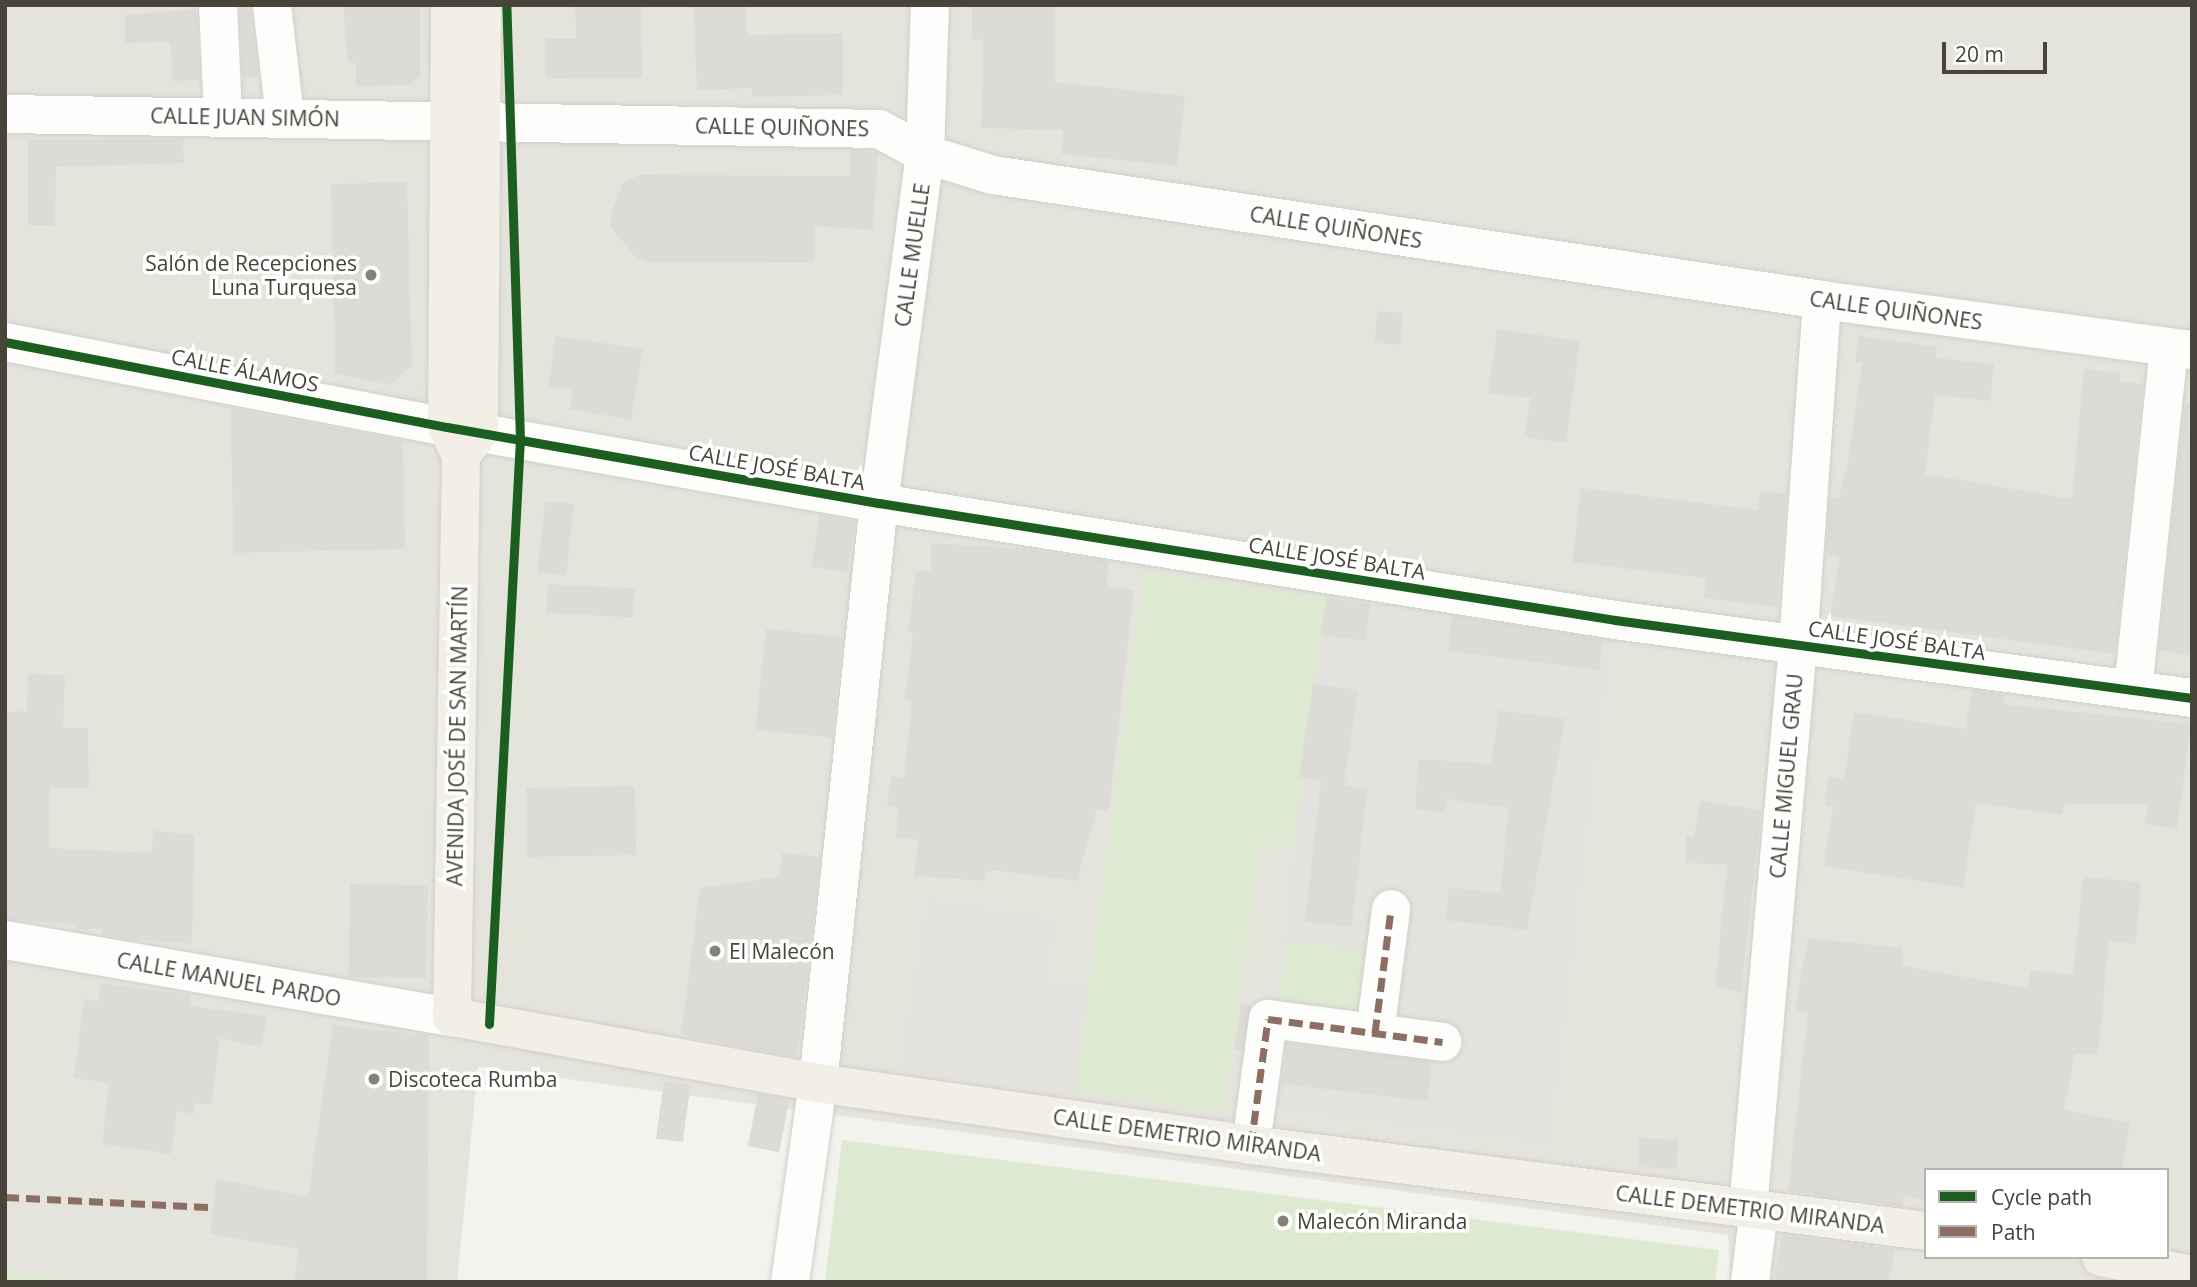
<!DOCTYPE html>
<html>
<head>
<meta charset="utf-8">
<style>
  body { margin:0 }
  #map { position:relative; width:2197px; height:1287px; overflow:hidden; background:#f2f2ee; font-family:"Open Sans",sans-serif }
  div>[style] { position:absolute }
  .residential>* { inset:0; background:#e5e4dc }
  .industrial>* { inset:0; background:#e4e2de; transform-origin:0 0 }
  .green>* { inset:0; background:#ddead1; transform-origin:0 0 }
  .building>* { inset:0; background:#dcdbd6; transform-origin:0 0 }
  .roads { filter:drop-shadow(0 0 2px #d0cfcb) drop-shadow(0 0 2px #d0cfcb) }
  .minor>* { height:38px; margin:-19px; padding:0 19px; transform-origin:19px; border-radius:19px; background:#fdfdfc }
  .major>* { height:38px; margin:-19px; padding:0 19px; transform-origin:19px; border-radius:19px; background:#f1efe6 }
  .quiet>* { height:7px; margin-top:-3.5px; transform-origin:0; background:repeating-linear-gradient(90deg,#8d6e63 0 14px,transparent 0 21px) }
  .cycleway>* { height:9px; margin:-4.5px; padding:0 4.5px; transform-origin:4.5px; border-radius:4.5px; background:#1b5e20 }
  .dots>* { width:19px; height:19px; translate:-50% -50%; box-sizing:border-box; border:4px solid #fff; border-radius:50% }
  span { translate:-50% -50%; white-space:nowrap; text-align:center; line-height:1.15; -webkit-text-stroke:7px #fff; paint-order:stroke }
  .street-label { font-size:21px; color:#48443a }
  .poi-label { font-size:21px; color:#48443a }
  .right { translate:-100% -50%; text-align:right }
  .left { translate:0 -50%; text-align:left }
  .frame { position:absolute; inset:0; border:7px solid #48443a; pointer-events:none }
  .legend { position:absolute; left:1924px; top:1168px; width:245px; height:91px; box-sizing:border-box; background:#fff; border:2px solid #b6b4b0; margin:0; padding:9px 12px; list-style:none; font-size:21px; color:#48443a }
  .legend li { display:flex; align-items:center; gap:14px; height:35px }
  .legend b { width:35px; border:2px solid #b6b4b0 }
  .scale { position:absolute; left:1942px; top:42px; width:105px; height:32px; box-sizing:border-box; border:4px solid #48443a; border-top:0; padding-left:9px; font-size:21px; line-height:24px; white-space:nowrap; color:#48443a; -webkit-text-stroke:5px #fff; paint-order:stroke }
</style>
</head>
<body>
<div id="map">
  <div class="residential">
    <div style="clip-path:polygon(evenodd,5px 5px,2192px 5px,2192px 1282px,1731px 1282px,1728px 1235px,478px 1067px,457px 1282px,5px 1282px,5px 5px,1926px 1170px,2167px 1170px,2167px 1257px,1926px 1257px,1926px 1170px)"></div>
  </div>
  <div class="industrial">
    <div style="left:1326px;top:598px;width:287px;height:513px;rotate:7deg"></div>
    <div style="clip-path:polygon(928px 900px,1055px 920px,1046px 980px,1086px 986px,1075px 1091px,901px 1069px)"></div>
  </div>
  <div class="green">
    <div style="clip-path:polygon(1144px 573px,1326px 598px,1292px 848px,1260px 844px,1224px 1112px,1075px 1091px)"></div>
    <div style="left:1287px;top:940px;width:93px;height:76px;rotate:8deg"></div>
    <div style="clip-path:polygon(842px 1140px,1719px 1250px,1715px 1282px,825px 1282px)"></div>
    <div style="clip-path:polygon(5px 1270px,72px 1282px,5px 1282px)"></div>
  </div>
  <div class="building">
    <div style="clip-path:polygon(343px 5px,420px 5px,420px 76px,410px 85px,356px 86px,356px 63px,348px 62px)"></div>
    <div style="clip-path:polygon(575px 5px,641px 5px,643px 78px,546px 79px,545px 39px,576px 39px)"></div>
    <div style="clip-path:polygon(693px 5px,746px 5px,747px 35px,843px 33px,843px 95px,752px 97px,752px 88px,697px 90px)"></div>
    <div style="clip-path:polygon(972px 5px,1055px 5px,1054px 82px,1185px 96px,1177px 166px,1061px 154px,1063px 130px,981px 128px,983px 40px,972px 39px)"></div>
    <div style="clip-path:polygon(250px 6px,258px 77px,243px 78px,240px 7px)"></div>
    <div style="clip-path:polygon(196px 9px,199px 80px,172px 81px,171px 42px,125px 43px,125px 15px)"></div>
    <div style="clip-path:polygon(183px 139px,184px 163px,56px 167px,55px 225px,28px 225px,28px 140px)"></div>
    <div style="clip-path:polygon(851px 150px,878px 153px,873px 230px,814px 226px,814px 263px,645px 262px,633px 255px,611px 226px,611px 213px,623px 183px,639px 175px,850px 176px)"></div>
    <div style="clip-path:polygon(407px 182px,412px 366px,389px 385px,335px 374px,331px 184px)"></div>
    <div style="left:1377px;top:311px;width:26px;height:32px;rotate:4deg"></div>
    <div style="clip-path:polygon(1497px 329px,1580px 341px,1566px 443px,1524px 437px,1531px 398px,1488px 393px)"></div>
    <div style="clip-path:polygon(556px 336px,643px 349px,631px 420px,570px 409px,573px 390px,548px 386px)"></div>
    <div style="clip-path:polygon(1859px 336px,1937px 347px,1936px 358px,1994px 364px,1990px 401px,1935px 395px,1925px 474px,2072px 499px,2084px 369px,2121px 373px,2120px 382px,2143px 384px,2115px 654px,1831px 616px,1839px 557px,1826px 555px,1830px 499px,1839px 498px,1848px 461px,1862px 363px,1855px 362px)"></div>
    <div style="clip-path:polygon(2185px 404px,2192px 405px,2192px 656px,2159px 650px)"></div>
    <div style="clip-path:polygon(230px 408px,403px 441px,405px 549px,234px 553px)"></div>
    <div style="clip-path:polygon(1581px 488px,1758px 510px,1760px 491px,1787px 494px,1777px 607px,1704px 598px,1706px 578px,1572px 562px)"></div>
    <div style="left:545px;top:501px;width:29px;height:72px;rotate:6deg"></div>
    <div style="left:820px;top:515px;width:36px;height:52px;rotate:10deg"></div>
    <div style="clip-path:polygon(931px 543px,1026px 549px,1108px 561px,1107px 587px,1134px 590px,1109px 811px,1097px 809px,1077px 881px,1000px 871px,987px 871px,985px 881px,914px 876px,918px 840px,896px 838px,899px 808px,887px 806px,891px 776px,904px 778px,912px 700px,905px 699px,913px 631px,908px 631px,916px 570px,931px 571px)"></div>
    <div style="left:548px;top:584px;width:87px;height:29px;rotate:3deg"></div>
    <div style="left:1326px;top:598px;width:45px;height:37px;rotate:8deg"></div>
    <div style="clip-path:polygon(1452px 616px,1602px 640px,1599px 670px,1448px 651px)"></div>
    <div style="left:766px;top:629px;width:77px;height:101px;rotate:6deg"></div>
    <div style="clip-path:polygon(28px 674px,65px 675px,63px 728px,88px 728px,89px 788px,50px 788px,49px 848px,152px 853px,153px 831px,195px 834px,192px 944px,122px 938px,102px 934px,102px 929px,75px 929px,75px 924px,5px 919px,5px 712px,27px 711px)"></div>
    <div style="clip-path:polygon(1313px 684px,1358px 690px,1344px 785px,1367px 789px,1352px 927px,1305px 922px,1321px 781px,1299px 777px)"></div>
    <div style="clip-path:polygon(1972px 690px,2005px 695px,2004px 704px,2191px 724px,2177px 829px,2145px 824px,2148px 804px,2065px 804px,2062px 815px,1976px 803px,1963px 888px,1824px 866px,1833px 806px,1825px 805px,1828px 777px,1844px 779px,1854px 712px,1965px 729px)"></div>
    <div style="clip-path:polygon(1499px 710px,1565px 719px,1527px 930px,1445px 920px,1449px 887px,1500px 894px,1509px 808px,1446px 799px,1445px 812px,1415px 809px,1419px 759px,1491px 764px)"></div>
    <div style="left:635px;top:786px;width:69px;height:109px;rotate:89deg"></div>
    <div style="clip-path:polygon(1700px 801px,1761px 810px,1741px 992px,1715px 987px,1727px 865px,1685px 863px,1686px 836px,1694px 836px)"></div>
    <div style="clip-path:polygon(782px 853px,820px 857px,797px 1057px,681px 1035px,700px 888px,779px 877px)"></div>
    <div style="clip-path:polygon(2083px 877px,2141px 882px,2136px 944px,2109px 941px,2098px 1055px,2075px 1054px,2064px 1110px,2130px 1123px,2122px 1170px,1926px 1170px,1926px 1201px,1904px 1196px,1902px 1206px,1788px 1191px,1808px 1012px,1795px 1010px,1808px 938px,1902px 948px,1903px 966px,2028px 988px,2030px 970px,2073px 975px)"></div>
    <div style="left:350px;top:884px;width:78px;height:93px;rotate:1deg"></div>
    <div style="clip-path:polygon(100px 983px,190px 995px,189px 1006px,267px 1016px,261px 1047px,220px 1038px,211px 1105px,195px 1103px,194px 1114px,177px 1111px,171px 1154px,102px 1144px,109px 1083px,74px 1078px,84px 999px,99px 1001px)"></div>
    <div style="clip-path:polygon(1241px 1003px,1251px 1005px,1242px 1051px,1234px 1050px)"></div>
    <div style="clip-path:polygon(333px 1025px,429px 1036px,427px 1282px,294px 1282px,299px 1249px,210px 1234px,216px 1179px,308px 1197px)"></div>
    <div style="left:1287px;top:1044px;width:146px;height:40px;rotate:7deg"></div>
    <div style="left:664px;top:1081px;width:27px;height:58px;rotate:8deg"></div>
    <div style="left:758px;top:1094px;width:32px;height:53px;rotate:11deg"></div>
    <div style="left:1639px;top:1138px;width:39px;height:29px;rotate:3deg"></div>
    <div style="clip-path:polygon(1782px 1235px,1895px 1249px,1889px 1282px,1774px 1282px)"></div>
  </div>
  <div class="roads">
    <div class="minor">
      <div style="left:218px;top:5px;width:111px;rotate:87.4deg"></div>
      <div style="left:272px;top:5px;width:113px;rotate:83.4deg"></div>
      <div style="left:5px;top:114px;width:874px;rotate:0.98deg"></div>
      <div style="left:879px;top:129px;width:52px;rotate:28.5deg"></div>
      <div style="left:925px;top:154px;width:71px;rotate:17.2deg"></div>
      <div style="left:993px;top:175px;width:838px;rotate:8.57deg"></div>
      <div style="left:1822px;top:300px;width:373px;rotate:7.7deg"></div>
      <div style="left:5px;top:342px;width:450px;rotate:10.9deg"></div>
      <div style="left:447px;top:427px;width:439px;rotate:10deg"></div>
      <div style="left:879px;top:503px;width:745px;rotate:9.03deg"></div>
      <div style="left:1615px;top:620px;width:582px;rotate:7.7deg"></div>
      <div style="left:2133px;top:690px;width:344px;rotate:-84deg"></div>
      <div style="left:5px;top:940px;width:454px;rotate:9.8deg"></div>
      <div style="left:1375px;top:1033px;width:125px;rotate:-82.6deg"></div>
      <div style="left:1251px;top:1145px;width:127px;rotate:-82.3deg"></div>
      <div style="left:1268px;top:1019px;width:176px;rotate:7.5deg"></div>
      <div style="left:1748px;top:1209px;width:566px;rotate:-84.93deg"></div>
      <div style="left:1798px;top:645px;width:346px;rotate:-86deg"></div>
      <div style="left:790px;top:1282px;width:201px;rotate:-82deg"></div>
      <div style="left:818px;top:1083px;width:583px;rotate:-84deg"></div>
      <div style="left:879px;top:503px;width:352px;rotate:-82.5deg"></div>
      <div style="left:925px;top:154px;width:149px;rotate:-88.1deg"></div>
      <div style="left:1750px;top:1282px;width:73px;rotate:-82.9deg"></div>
    </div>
    <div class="major">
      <div style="left:450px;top:5px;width:422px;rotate:90.4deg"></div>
      <div style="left:447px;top:427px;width:32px;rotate:64deg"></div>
      <div style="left:461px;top:456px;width:561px;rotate:90.92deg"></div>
      <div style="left:452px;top:1017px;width:372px;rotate:10.2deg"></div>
      <div style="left:818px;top:1083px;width:437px;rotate:8.1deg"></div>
      <div style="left:1251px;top:1145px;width:680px;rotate:7.26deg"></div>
      <div style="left:461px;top:456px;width:30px;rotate:-53deg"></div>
      <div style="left:479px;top:432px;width:427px;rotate:-89.6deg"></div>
      <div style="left:2101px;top:1257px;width:93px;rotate:11.2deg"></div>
    </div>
  </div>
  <div class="quiet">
    <div style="left:1375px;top:1033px;width:125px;rotate:-82.6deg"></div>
    <div style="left:1251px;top:1145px;width:127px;rotate:-82.3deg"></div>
    <div style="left:1268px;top:1019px;width:176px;rotate:7.5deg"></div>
    <div style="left:5px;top:1197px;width:208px;rotate:2.8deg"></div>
  </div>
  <div class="cycleway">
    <div style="left:5px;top:342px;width:450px;rotate:10.9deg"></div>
    <div style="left:447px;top:427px;width:439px;rotate:10deg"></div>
    <div style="left:879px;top:503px;width:745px;rotate:9.03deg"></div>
    <div style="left:1615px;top:620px;width:582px;rotate:7.7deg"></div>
    <div style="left:489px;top:1024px;width:586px;rotate:-86.97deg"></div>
    <div style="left:520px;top:439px;width:434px;rotate:-91.8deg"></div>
  </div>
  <div class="dots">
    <div style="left:371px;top:275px;background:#848179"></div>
    <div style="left:715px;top:951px;background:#848179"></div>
    <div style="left:374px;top:1079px;background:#848179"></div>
    <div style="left:1283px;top:1221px;background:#848179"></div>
  </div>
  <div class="street-label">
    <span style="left:245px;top:117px;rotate:1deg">CALLE JUAN SIMÓN</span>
    <span style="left:782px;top:127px;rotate:1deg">CALLE QUIÑONES</span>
    <span style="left:1336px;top:227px;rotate:9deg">CALLE QUIÑONES</span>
    <span style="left:912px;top:255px;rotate:-82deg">CALLE MUELLE</span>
    <span style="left:1896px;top:310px;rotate:8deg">CALLE QUIÑONES</span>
    <span style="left:245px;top:370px;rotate:11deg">CALLE ÁLAMOS</span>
    <span style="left:777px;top:467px;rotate:10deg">CALLE JOSÉ BALTA</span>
    <span style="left:1337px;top:558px;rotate:9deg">CALLE JOSÉ BALTA</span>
    <span style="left:1897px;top:640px;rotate:8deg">CALLE JOSÉ BALTA</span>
    <span style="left:457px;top:736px;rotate:-89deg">AVENIDA JOSÉ DE SAN MARTÍN</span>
    <span style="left:1786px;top:776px;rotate:-85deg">CALLE MIGUEL GRAU</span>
    <span style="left:229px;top:979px;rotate:10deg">CALLE MANUEL PARDO</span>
    <span style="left:1187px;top:1135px;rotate:8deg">CALLE DEMETRIO MIRANDA</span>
    <span style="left:1750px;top:1209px;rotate:7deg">CALLE DEMETRIO MIRANDA</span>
  </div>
  <div class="poi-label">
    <span class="right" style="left:357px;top:275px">Salón de Recepciones<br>Luna Turquesa</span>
    <span class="left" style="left:729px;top:951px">El Malecón</span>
    <span class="left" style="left:388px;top:1079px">Discoteca Rumba</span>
    <span class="left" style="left:1297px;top:1221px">Malecón Miranda</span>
  </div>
  <div class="frame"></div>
  <ul class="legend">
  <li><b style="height:9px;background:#1b5e20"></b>Cycle path</li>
  <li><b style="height:9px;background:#8d6e63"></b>Path</li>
  </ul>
  <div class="scale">20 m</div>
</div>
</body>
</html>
